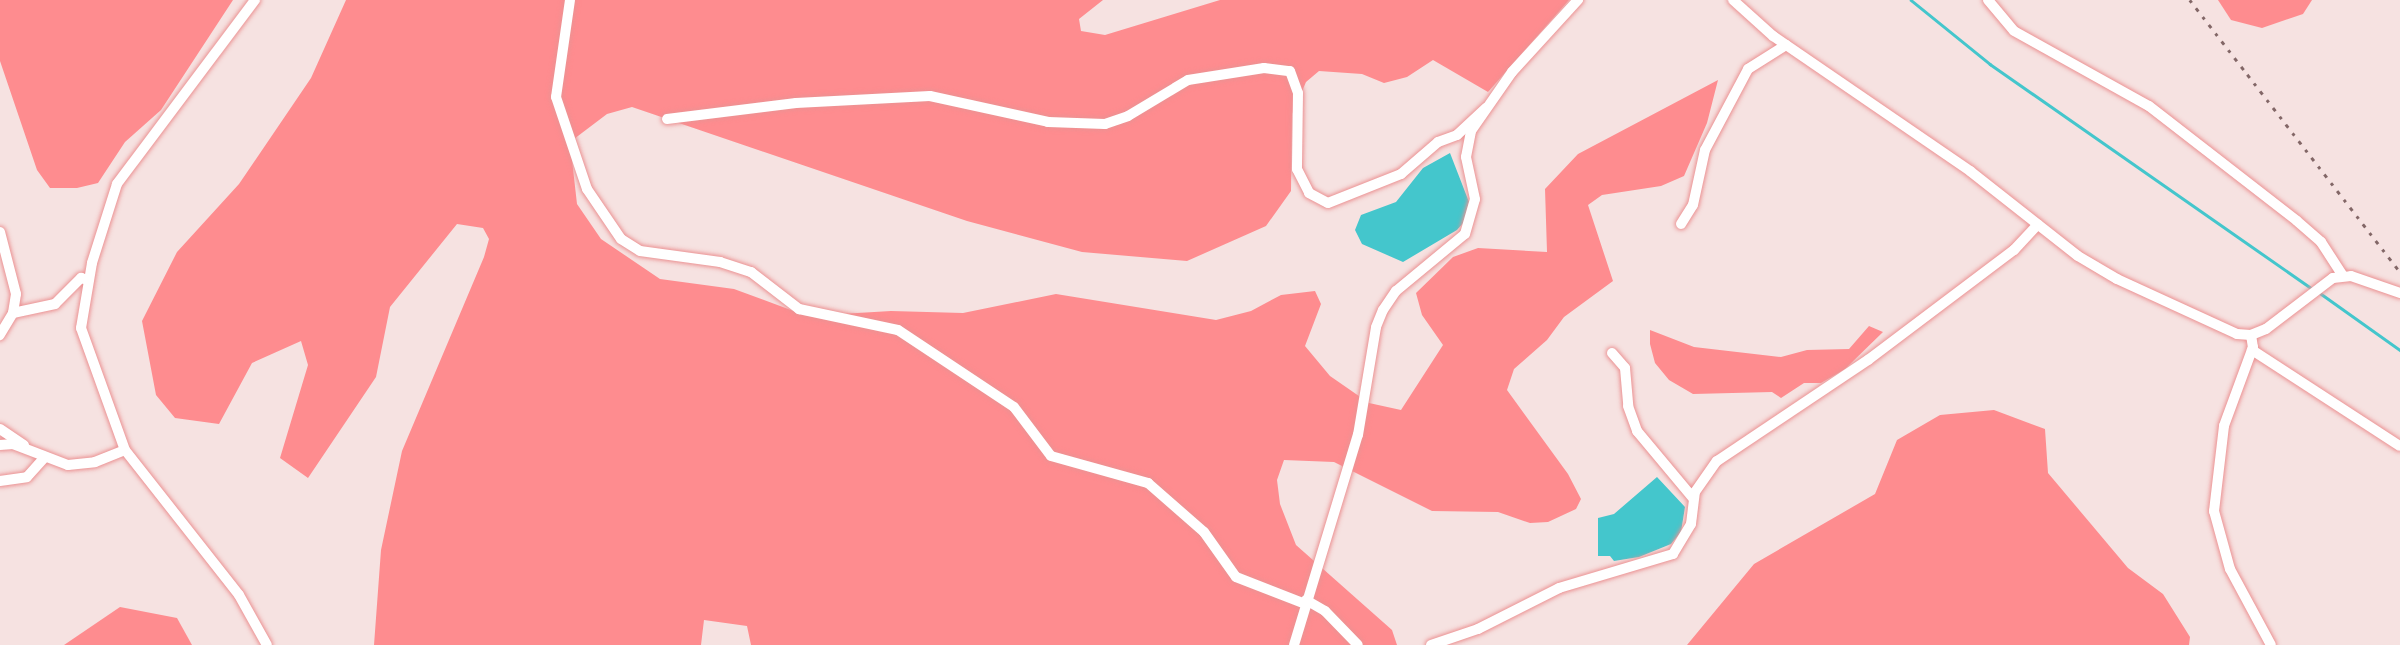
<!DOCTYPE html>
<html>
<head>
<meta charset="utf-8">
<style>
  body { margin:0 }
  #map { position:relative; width:2400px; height:645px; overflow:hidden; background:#f6e2e1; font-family:"IBM Plex Sans",sans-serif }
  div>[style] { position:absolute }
  .forest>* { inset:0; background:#fe8c8f }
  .water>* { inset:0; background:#44c6cc }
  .stream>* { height:2.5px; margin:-1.25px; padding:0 1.25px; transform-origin:1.25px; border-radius:1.25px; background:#44c6cc }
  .roads { filter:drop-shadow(0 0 2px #eb9293) drop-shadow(0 0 2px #eb9293) }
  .street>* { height:10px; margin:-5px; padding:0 5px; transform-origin:5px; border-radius:5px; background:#fff }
  .rail>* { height:2.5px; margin-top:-1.25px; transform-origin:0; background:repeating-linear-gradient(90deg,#826666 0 3.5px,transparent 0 10.5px) }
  span { translate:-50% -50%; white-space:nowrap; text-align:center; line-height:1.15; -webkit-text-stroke:5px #fff; paint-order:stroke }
</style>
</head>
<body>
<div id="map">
  <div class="forest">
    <div style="clip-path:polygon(0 0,233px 0,161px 110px,125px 142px,98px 183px,77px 188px,50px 188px,37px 170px,0 61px)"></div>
    <div style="clip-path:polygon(346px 0,1103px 0,1079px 19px,1081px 31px,1105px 35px,1220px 0,1569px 0,1488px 92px,1433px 60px,1407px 77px,1384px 83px,1362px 74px,1319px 71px,1306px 82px,1292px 114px,1291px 191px,1266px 226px,1187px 261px,1082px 252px,967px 221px,632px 107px,607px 114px,570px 142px,577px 204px,601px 239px,660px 279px,734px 289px,807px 316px,891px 311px,963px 313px,1056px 294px,1216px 320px,1251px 311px,1281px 295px,1315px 291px,1321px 304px,1305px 346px,1330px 376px,1369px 403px,1401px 410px,1443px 345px,1422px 315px,1416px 293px,1453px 257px,1478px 248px,1547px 252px,1545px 189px,1578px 154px,1718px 80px,1707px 123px,1684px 176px,1661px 186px,1602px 195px,1588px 205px,1613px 281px,1564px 317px,1547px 340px,1514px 369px,1507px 390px,1568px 474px,1581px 499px,1576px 509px,1548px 522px,1530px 523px,1498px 512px,1432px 511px,1334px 462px,1284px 460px,1277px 480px,1280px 504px,1296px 545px,1392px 630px,1397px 645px,751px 645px,747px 626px,704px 620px,701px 645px,374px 645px,381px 550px,402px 451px,484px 257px,489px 239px,483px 228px,457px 224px,390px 307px,376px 377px,308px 478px,280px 458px,308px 365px,301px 341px,252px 363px,219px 424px,175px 418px,156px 395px,142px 321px,177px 252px,239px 184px,311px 78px)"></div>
    <div style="clip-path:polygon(2218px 0,2312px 0,2303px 14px,2262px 28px,2231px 20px)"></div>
    <div style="clip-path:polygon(1869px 326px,1883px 332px,1845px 369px,1821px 383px,1804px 383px,1781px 398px,1772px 392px,1693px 394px,1669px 380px,1655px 363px,1650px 344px,1650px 330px,1694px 347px,1781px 357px,1807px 350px,1849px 349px)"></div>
    <div style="clip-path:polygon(1994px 410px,2045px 429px,2048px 473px,2128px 568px,2163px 594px,2190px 637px,2189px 645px,1687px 645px,1754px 564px,1875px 494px,1897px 440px,1940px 415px)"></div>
    <div style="clip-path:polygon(120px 607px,177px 618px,192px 645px,64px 645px)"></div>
  </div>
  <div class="water">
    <div style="clip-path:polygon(1450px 153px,1469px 202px,1465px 221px,1457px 230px,1403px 262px,1362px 244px,1355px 230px,1361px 215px,1396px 202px,1423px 168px)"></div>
    <div style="clip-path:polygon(1657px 477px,1685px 507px,1681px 532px,1671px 544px,1639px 557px,1614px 561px,1610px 556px,1598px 556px,1598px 518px,1614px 514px)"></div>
  </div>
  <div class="stream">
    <div style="left:1911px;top:0;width:102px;rotate:39deg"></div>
    <div style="left:1990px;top:64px;width:395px;rotate:34.9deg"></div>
    <div style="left:2320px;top:293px;width:98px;rotate:35.5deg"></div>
  </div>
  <div class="roads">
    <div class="street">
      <div style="left:255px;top:0;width:230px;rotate:126.9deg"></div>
      <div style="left:117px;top:184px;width:83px;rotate:107.6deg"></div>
      <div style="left:92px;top:263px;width:66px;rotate:99.6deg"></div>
      <div style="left:81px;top:328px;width:130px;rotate:70.2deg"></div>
      <div style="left:125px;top:450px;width:184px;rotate:51.8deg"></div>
      <div style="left:239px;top:595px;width:57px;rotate:60.8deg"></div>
      <div style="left:570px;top:0;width:98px;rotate:98.2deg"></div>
      <div style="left:556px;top:97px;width:97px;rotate:71.4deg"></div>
      <div style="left:587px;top:189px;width:60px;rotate:55.8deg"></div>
      <div style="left:621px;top:239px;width:22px;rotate:32deg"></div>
      <div style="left:640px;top:251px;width:81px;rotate:7.8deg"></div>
      <div style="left:720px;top:262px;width:33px;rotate:18deg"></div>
      <div style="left:751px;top:272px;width:61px;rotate:37.6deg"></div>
      <div style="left:799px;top:309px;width:101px;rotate:12deg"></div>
      <div style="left:898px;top:330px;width:139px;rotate:33.6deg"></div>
      <div style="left:1014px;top:407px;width:61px;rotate:52.9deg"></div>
      <div style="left:1051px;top:456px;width:101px;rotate:15.6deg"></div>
      <div style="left:1148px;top:483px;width:74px;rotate:41.2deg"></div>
      <div style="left:1204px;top:532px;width:55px;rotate:54.6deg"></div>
      <div style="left:1236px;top:577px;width:72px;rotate:21.2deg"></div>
      <div style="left:1733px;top:0;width:54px;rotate:42deg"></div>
      <div style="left:1773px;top:36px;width:239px;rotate:34.4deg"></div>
      <div style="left:1970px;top:171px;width:137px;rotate:38.2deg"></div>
      <div style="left:2078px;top:256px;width:45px;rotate:30.5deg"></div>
      <div style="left:2117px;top:279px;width:132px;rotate:24.6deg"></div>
      <div style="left:2237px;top:334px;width:14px;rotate:4deg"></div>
      <div style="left:2251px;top:335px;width:16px;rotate:-22deg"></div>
      <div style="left:2266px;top:329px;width:84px;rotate:-37.3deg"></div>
      <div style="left:2333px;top:278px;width:18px;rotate:-6deg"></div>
      <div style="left:2351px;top:276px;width:52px;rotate:19.1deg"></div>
      <div style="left:1988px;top:0;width:40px;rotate:50deg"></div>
      <div style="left:2014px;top:31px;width:154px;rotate:29.1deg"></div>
      <div style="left:2149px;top:106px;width:187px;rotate:37.8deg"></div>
      <div style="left:2297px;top:221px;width:32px;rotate:41deg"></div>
      <div style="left:2321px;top:242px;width:40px;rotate:57.1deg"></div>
      <div style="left:667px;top:119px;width:130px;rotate:-7.1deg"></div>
      <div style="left:796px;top:103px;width:134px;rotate:-3deg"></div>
      <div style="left:930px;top:96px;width:121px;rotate:12.4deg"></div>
      <div style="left:1048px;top:122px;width:57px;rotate:2deg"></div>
      <div style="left:1105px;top:124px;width:24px;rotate:-19deg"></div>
      <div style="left:1128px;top:116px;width:70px;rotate:-31deg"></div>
      <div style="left:1188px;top:80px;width:77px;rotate:-9deg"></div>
      <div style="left:1264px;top:68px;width:26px;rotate:7deg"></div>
      <div style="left:1290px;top:71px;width:23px;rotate:70deg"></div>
      <div style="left:1298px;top:93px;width:76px;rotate:90.8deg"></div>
      <div style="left:1297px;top:169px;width:27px;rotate:63deg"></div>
      <div style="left:1309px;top:193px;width:21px;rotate:28deg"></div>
      <div style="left:1328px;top:203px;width:79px;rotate:-21.7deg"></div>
      <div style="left:1401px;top:174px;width:49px;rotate:-40.9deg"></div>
      <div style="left:1438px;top:142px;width:20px;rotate:-20deg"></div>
      <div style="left:1457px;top:135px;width:40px;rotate:-43deg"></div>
      <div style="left:1681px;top:224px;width:22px;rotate:-58deg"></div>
      <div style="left:1693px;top:205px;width:56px;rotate:-77.7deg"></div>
      <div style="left:1705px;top:150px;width:92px;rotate:-62deg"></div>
      <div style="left:1748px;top:69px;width:45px;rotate:-32.3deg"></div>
      <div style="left:0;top:232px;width:64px;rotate:75.5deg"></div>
      <div style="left:16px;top:294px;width:19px;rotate:99deg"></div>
      <div style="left:13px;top:313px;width:26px;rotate:121deg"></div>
      <div style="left:13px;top:313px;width:43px;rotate:-12.1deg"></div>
      <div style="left:55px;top:304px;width:37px;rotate:-45deg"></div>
      <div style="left:81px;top:278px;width:7px;rotate:16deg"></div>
      <div style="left:2251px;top:335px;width:12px;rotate:81deg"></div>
      <div style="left:2253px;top:347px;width:84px;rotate:110.2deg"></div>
      <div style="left:2224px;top:426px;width:86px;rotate:96.7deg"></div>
      <div style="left:2214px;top:511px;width:60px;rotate:74.6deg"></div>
      <div style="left:2230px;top:569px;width:86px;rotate:61.7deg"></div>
      <div style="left:2252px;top:350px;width:176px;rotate:33deg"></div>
      <div style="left:1612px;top:353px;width:20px;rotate:49deg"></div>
      <div style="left:1625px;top:368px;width:38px;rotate:85deg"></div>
      <div style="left:1628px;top:406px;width:27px;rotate:70deg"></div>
      <div style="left:1637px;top:431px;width:87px;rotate:50.1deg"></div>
      <div style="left:0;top:429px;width:29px;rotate:34deg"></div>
      <div style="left:0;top:445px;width:13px;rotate:-4deg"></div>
      <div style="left:13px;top:444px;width:59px;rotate:20.9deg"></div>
      <div style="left:68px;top:465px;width:27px;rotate:-6deg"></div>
      <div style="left:95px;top:462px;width:32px;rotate:-22deg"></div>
      <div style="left:0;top:481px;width:27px;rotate:-8deg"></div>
      <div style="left:27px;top:477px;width:27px;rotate:-48deg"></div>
      <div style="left:1306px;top:600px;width:22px;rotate:30deg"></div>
      <div style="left:1325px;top:611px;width:47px;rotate:45.9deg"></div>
      <div style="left:1294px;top:645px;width:220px;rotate:-73.1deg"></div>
      <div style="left:1358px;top:435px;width:109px;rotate:-80.5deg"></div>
      <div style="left:1376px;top:327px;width:18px;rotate:-68deg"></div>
      <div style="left:1383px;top:310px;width:23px;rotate:-56deg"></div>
      <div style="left:1396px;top:291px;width:89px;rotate:-39.6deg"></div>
      <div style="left:1465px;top:234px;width:36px;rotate:-74deg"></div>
      <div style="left:1475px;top:199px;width:43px;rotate:-102.1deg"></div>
      <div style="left:1466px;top:157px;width:26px;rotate:-79deg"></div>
      <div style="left:1471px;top:131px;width:72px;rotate:-55.2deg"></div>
      <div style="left:1512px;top:72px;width:98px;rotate:-47.5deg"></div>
      <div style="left:1431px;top:645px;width:50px;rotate:-18.8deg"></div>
      <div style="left:1478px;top:629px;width:91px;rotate:-26.8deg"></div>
      <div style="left:1559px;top:588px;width:119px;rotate:-16.6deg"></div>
      <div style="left:1673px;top:554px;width:35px;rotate:-59deg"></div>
      <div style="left:1691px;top:524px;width:32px;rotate:-83deg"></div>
      <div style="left:1695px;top:492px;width:38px;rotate:-55deg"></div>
      <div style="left:1717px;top:461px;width:182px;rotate:-33.8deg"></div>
      <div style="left:1868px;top:360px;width:183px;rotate:-37deg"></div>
      <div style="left:2014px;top:250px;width:35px;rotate:-47deg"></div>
    </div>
  </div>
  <div class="rail">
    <div style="left:2190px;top:0;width:344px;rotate:52.3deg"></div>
  </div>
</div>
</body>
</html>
